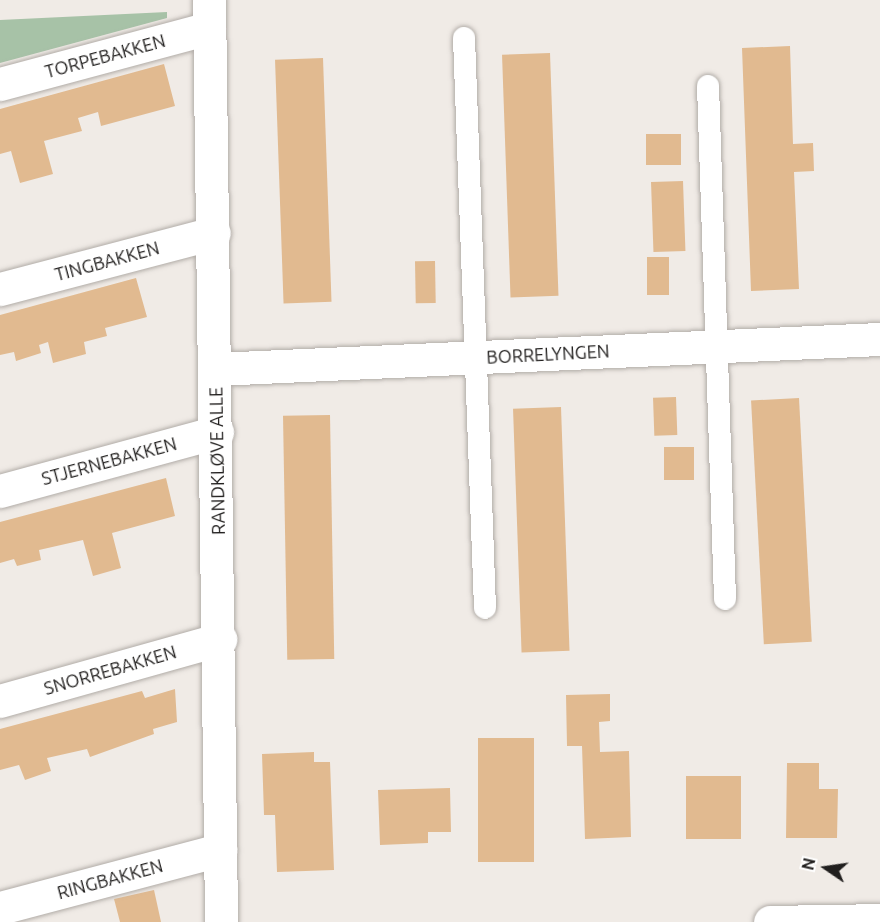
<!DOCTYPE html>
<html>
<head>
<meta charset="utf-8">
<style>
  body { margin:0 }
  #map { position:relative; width:880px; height:922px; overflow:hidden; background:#f0ebe6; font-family:Ubuntu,sans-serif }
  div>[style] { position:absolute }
  .green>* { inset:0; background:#a7c2a7 }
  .building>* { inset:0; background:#e1ba90; transform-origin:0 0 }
  .roads { filter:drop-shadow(0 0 2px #b1aca7) drop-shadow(0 0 2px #b1aca7) }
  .lane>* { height:22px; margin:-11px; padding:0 11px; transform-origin:11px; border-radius:11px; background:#fff }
  .street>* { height:33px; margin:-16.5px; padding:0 16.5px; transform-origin:16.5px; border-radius:16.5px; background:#fff }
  span { translate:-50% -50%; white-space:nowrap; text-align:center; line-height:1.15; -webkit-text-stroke:6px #fff; paint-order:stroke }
  .street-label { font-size:18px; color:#211f1e }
  .north { position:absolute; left:796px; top:838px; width:60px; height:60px; -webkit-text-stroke:4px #fff; paint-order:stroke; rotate:283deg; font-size:16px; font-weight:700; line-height:24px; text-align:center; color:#211f1e }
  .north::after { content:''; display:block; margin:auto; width:21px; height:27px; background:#211f1e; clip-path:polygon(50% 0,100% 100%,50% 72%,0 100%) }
</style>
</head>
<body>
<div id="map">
  <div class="green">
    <div style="clip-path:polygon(167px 12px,167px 18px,0 63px,0 20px)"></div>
  </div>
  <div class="building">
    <div style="clip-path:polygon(790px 46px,793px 144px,813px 143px,814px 171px,794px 172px,799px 289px,751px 291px,742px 48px)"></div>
    <div style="left:550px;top:53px;width:243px;height:48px;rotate:88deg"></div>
    <div style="left:323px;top:58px;width:244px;height:48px;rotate:88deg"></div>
    <div style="clip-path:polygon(164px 64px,175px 106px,101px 126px,98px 112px,78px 118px,82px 131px,44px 141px,53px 174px,20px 183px,11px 151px,0 154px,0 109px)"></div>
    <div style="left:681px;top:134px;width:31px;height:35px;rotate:90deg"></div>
    <div style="left:683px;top:181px;width:70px;height:32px;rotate:88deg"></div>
    <div style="left:669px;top:257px;width:38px;height:22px;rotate:90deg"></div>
    <div style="left:435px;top:261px;width:42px;height:20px;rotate:89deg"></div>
    <div style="clip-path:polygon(136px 278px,147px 317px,105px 328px,107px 336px,84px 342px,86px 354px,53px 363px,48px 342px,39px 345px,41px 353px,16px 361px,14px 352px,0 355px,0 315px)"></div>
    <div style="left:676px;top:397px;width:38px;height:23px;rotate:88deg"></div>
    <div style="left:799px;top:398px;width:244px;height:48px;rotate:87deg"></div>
    <div style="left:561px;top:407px;width:244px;height:48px;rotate:88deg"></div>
    <div style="left:330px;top:415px;width:244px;height:47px;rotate:89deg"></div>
    <div style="left:664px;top:447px;width:30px;height:33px"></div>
    <div style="clip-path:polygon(166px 478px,175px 516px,112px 533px,121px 568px,93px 576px,83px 540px,39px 550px,41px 560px,17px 566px,14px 559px,0 563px,0 522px)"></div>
    <div style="clip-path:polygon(175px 689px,177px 722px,153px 729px,154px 734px,90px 757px,87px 749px,47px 758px,51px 771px,25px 780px,19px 765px,0 770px,0 729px,142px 691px,145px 698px)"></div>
    <div style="clip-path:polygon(610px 694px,610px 721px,599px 722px,600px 752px,629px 751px,631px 837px,585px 839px,582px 746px,567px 746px,566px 695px)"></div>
    <div style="left:478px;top:738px;width:56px;height:124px"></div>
    <div style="clip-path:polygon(314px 752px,314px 762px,330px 762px,334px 870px,277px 872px,275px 815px,264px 815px,262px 754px)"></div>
    <div style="clip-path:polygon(787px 763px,819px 763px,819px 789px,838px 789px,837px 838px,786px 838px)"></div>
    <div style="left:741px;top:776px;width:63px;height:55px;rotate:90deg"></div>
    <div style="clip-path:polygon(450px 788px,451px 832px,428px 832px,428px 843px,380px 845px,378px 790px)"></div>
    <div style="clip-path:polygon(154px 890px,161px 922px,120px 922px,114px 899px)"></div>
  </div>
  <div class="roads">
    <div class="lane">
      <div style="left:464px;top:38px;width:570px;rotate:87.89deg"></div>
      <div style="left:708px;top:86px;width:513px;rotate:88.1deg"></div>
    </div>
    <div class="street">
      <div style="left:209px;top:0;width:922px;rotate:89.25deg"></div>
      <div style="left:0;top:84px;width:216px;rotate:-15deg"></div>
      <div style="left:0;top:289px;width:221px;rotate:-14.7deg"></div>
      <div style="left:216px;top:369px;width:665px;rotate:-2.59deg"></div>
      <div style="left:0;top:491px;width:225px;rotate:-15.2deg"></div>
      <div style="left:0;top:701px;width:229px;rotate:-15.7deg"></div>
      <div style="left:0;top:908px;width:228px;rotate:-14.8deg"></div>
      <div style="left:770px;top:922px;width:110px;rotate:-1deg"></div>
    </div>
  </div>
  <div class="street-label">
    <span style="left:105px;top:56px;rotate:-15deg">TORPEBAKKEN</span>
    <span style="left:107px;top:261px;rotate:-15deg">TINGBAKKEN</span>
    <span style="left:548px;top:354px;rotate:-3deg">BORRELYNGEN</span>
    <span style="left:109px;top:461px;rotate:-15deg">STJERNEBAKKEN</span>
    <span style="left:217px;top:461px;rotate:-91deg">RANDKLØVE ALLE</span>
    <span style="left:110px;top:670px;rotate:-16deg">SNORREBAKKEN</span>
    <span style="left:110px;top:879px;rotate:-15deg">RINGBAKKEN</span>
  </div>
  <div class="north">N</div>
</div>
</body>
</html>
